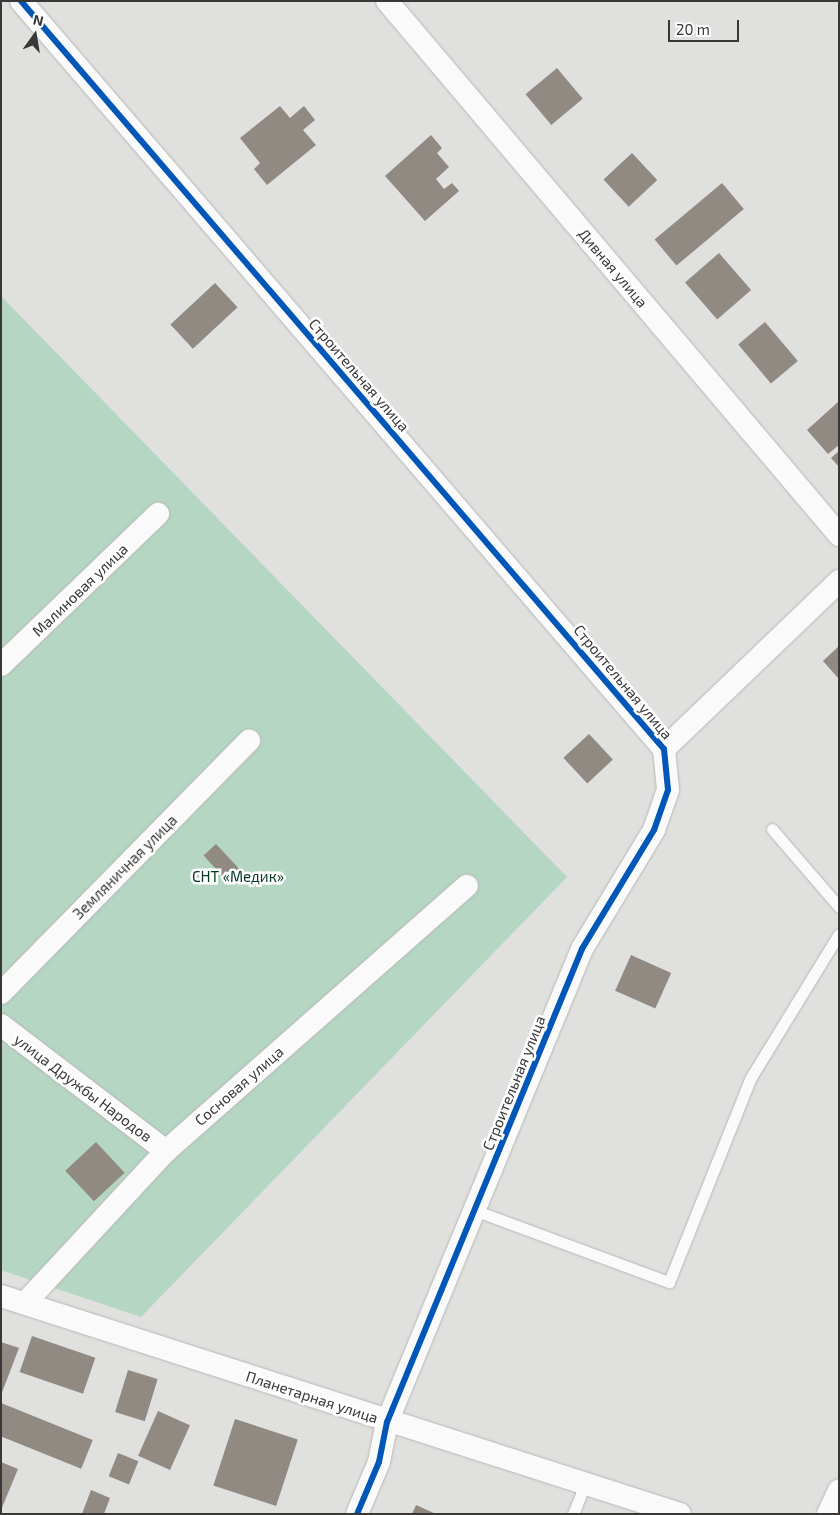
<!DOCTYPE html>
<html>
<head>
<meta charset="utf-8">
<style>
  body { margin:0 }
  #map { position:relative; width:840px; height:1515px; overflow:hidden; background:#e0e0de; font-family:"Exo 2",sans-serif }
  div>[style] { position:absolute }
  .green>* { inset:0; background:#b5d6c2 }
  .building>* { inset:0; background:#918a82; transform-origin:0 0 }
  .roads { filter:drop-shadow(0 0 1px #b8b7b6) drop-shadow(0 0 1px #b8b7b6) }
  .service>* { height:11px; margin:-5.5px; padding:0 5.5px; transform-origin:5.5px; border-radius:5.5px; background:#fafafa }
  .minor>* { height:22px; margin:-11px; padding:0 11px; transform-origin:11px; border-radius:11px; background:#fafafa }
  .cycleway>* { height:6px; margin:-3px; padding:0 3px; transform-origin:3px; border-radius:3px; background:#0057b8 }
  span { translate:-50% -50%; white-space:nowrap; text-align:center; line-height:1.15; -webkit-text-stroke:5px #fff; paint-order:stroke }
  .street-label { font-size:15px; color:#393837 }
  .park-label { font-size:15px; color:#073722 }
  .frame { position:absolute; inset:0; border:2px solid #393837; pointer-events:none }
  .north { position:absolute; left:10px; top:10px; width:50px; height:50px; -webkit-text-stroke:4px #fff; paint-order:stroke; rotate:13deg; font-size:14px; font-weight:700; line-height:20px; text-align:center; color:#393837 }
  .north::after { content:''; display:block; margin:auto; width:18px; height:22px; background:#393837; clip-path:polygon(50% 0,100% 100%,50% 72%,0 100%) }
  .scale { position:absolute; left:668px; top:20px; width:71px; height:22px; box-sizing:border-box; border:2px solid #393837; border-top:0; padding-left:6px; font-size:15px; line-height:18px; white-space:nowrap; color:#393837; -webkit-text-stroke:4px #fff; paint-order:stroke }
</style>
</head>
<body>
<div id="map">
  <div class="green">
    <div style="clip-path:polygon(1px 296px,567px 877px,141px 1317px,1px 1270px)"></div>
  </div>
  <div class="building">
    <div style="left:557px;top:68px;width:40px;height:41px;rotate:50deg"></div>
    <div style="clip-path:polygon(280px 106px,290px 118px,304px 106px,315px 120px,303px 130px,316px 145px,267px 185px,254px 169px,260px 163px,240px 138px)"></div>
    <div style="clip-path:polygon(431px 135px,442px 148px,437px 153px,449px 167px,436px 179px,444px 189px,452px 183px,459px 191px,425px 221px,385px 176px)"></div>
    <div style="left:632px;top:153px;width:37px;height:39px;rotate:47deg"></div>
    <div style="left:722px;top:183px;width:34px;height:88px;rotate:50deg"></div>
    <div style="left:719px;top:253px;width:49px;height:45px;rotate:49deg"></div>
    <div style="left:215px;top:283px;width:33px;height:61px;rotate:47deg"></div>
    <div style="left:765px;top:322px;width:51px;height:35px;rotate:50deg"></div>
    <div style="clip-path:polygon(838px 402px,839px 445px,828px 454px,807px 430px)"></div>
    <div style="clip-path:polygon(839px 451px,839px 467px,831px 458px)"></div>
    <div style="clip-path:polygon(839px 646px,839px 679px,823px 661px)"></div>
    <div style="left:589px;top:734px;width:35px;height:35px;rotate:47deg"></div>
    <div style="left:216px;top:844px;width:38px;height:17px;rotate:47deg"></div>
    <div style="left:631px;top:955px;width:44px;height:39px;rotate:24deg"></div>
    <div style="left:96px;top:1142px;width:42px;height:42px;rotate:47deg"></div>
    <div style="left:32px;top:1336px;width:67px;height:38px;rotate:19deg"></div>
    <div style="clip-path:polygon(1px 1342px,19px 1348px,1px 1395px)"></div>
    <div style="left:128px;top:1370px;width:31px;height:44px;rotate:17deg"></div>
    <div style="left:1px;top:1403px;width:99px;height:31px;rotate:22deg"></div>
    <div style="left:158px;top:1411px;width:35px;height:49px;rotate:24deg"></div>
    <div style="left:235px;top:1419px;width:66px;height:70px;rotate:18deg"></div>
    <div style="left:118px;top:1453px;width:22px;height:25px;rotate:22deg"></div>
    <div style="clip-path:polygon(1px 1462px,18px 1469px,1px 1510px)"></div>
    <div style="clip-path:polygon(91px 1490px,110px 1498px,104px 1514px,82px 1514px)"></div>
    <div style="clip-path:polygon(416px 1505px,436px 1514px,412px 1514px)"></div>
  </div>
  <div class="roads">
    <div class="service">
      <div style="left:772px;top:829px;width:103px;rotate:49.3deg"></div>
      <div style="left:474px;top:1210px;width:208px;rotate:20.3deg"></div>
      <div style="left:669px;top:1282px;width:219px;rotate:-68.2deg"></div>
      <div style="left:750px;top:1079px;width:170px;rotate:-58.5deg"></div>
      <div style="left:573px;top:1514px;width:32px;rotate:-68deg"></div>
    </div>
    <div class="minor">
      <div style="left:21px;top:1px;width:986px;rotate:49.32deg"></div>
      <div style="left:664px;top:749px;width:41px;rotate:84.4deg"></div>
      <div style="left:668px;top:790px;width:42px;rotate:109.3deg"></div>
      <div style="left:654px;top:830px;width:139px;rotate:121.2deg"></div>
      <div style="left:582px;top:949px;width:512px;rotate:112.4deg"></div>
      <div style="left:387px;top:1422px;width:41px;rotate:101.3deg"></div>
      <div style="left:379px;top:1462px;width:56px;rotate:112.9deg"></div>
      <div style="left:387px;top:1px;width:700px;rotate:49.75deg"></div>
      <div style="left:1px;top:665px;width:218px;rotate:-43.9deg"></div>
      <div style="left:664px;top:749px;width:243px;rotate:-43.8deg"></div>
      <div style="left:1px;top:993px;width:354px;rotate:-45.5deg"></div>
      <div style="left:1px;top:1025px;width:208px;rotate:37.4deg"></div>
      <div style="left:1px;top:1296px;width:713px;rotate:17.8deg"></div>
      <div style="left:26px;top:1302px;width:206px;rotate:-47.2deg"></div>
      <div style="left:166px;top:1151px;width:401px;rotate:-41.4deg"></div>
      <div style="left:828px;top:1514px;width:26px;rotate:-65deg"></div>
    </div>
  </div>
  <div class="cycleway">
    <div style="left:21px;top:1px;width:986px;rotate:49.32deg"></div>
    <div style="left:664px;top:749px;width:41px;rotate:84.4deg"></div>
    <div style="left:668px;top:790px;width:42px;rotate:109.3deg"></div>
    <div style="left:654px;top:830px;width:139px;rotate:121.2deg"></div>
    <div style="left:582px;top:949px;width:512px;rotate:112.4deg"></div>
    <div style="left:387px;top:1422px;width:41px;rotate:101.3deg"></div>
    <div style="left:379px;top:1462px;width:56px;rotate:112.9deg"></div>
  </div>
  <div class="street-label">
    <span style="left:613px;top:268px;rotate:50deg">Дивная улица</span>
    <span style="left:359px;top:375px;rotate:49deg">Строительная улица</span>
    <span style="left:80px;top:590px;rotate:-44deg">Малиновая улица</span>
    <span style="left:623px;top:682px;rotate:50deg">Строительная улица</span>
    <span style="left:125px;top:867px;rotate:-45deg">Земляничная улица</span>
    <span style="left:514px;top:1083px;rotate:-68deg">Строительная улица</span>
    <span style="left:239px;top:1086px;rotate:-41deg">Сосновая улица</span>
    <span style="left:83px;top:1088px;rotate:37deg">улица Дружбы Народов</span>
    <span style="left:312px;top:1397px;rotate:18deg">Планетарная улица</span>
  </div>
  <div class="park-label">
    <span style="left:238px;top:877px">СНТ «Медик»</span>
  </div>
  <div class="frame"></div>
  <div class="north">N</div>
  <div class="scale">20 m</div>
</div>
</body>
</html>
